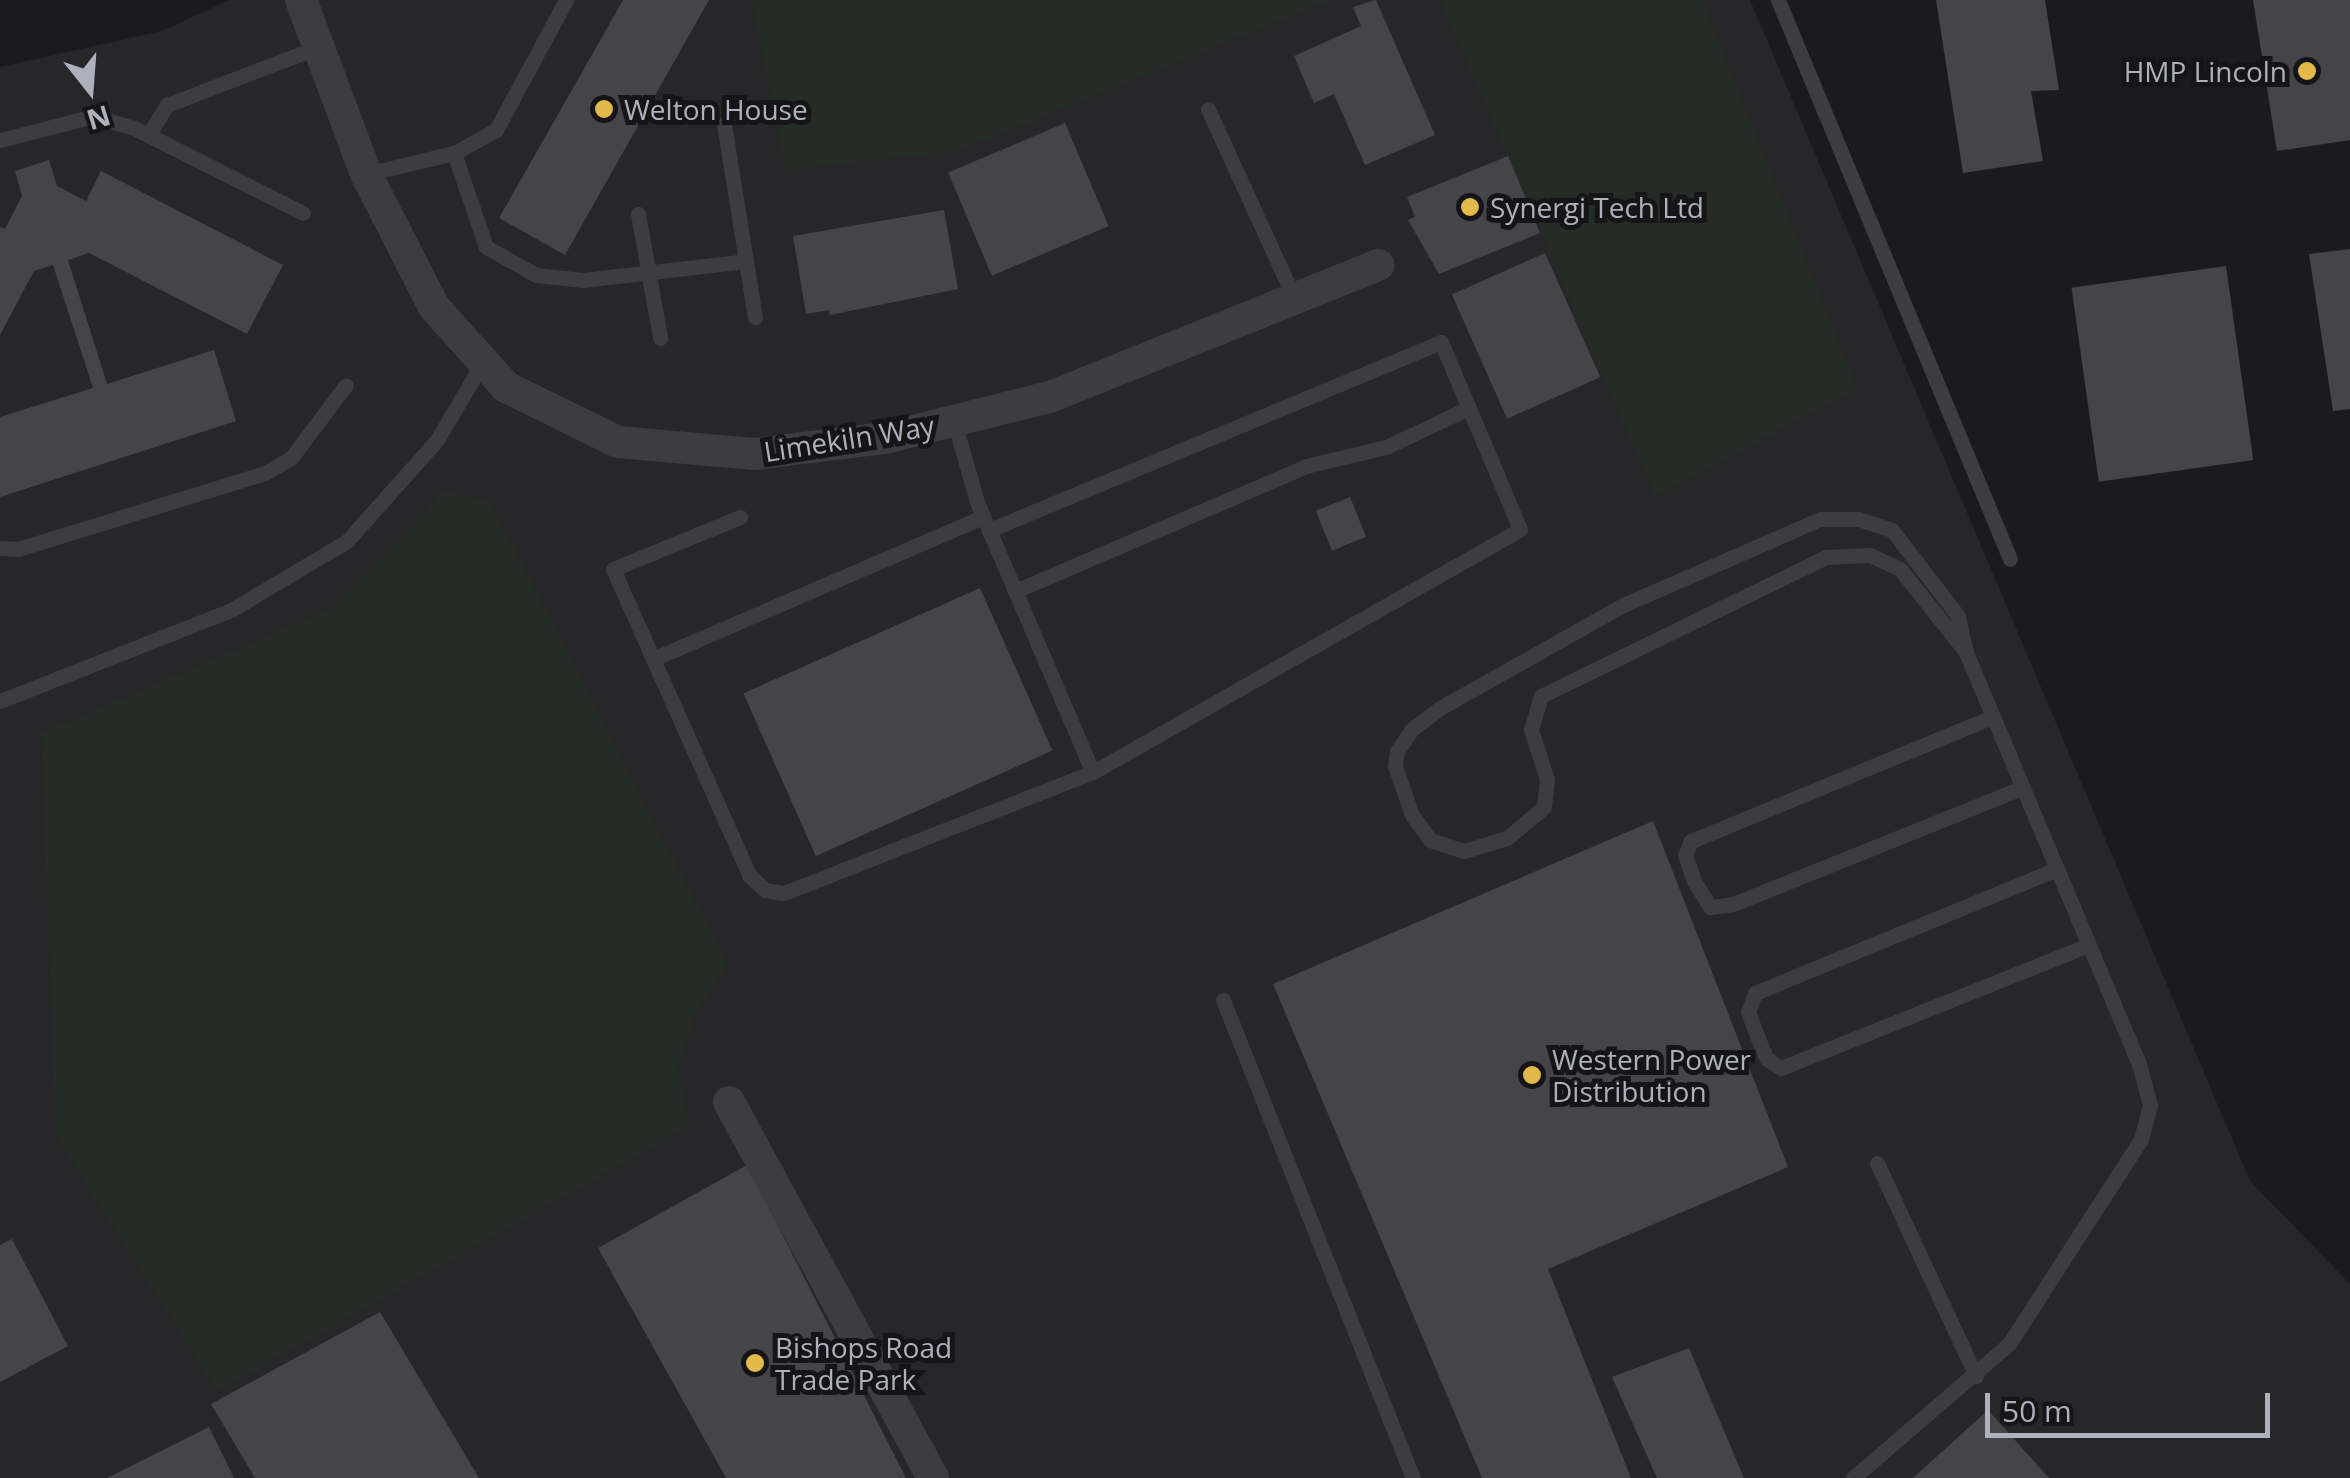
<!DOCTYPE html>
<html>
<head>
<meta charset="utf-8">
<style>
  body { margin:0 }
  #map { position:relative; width:2350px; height:1478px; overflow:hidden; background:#1b1a1c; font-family:"Open Sans",sans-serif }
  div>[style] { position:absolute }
  .built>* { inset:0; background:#272629 }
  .green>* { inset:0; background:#252c26 }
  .building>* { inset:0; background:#454549; transform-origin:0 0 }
  .service>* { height:15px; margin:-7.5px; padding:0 7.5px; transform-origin:7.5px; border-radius:7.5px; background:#3c3c41 }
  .minor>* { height:32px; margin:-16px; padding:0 16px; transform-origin:16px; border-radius:16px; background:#3c3c41 }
  .dots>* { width:28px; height:28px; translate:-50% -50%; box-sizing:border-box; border:5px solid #151517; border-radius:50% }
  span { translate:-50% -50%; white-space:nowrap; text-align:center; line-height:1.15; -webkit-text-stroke:10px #151517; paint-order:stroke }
  .poi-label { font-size:28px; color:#aeb1bb }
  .right { translate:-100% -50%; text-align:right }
  .left { translate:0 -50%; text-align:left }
  .street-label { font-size:28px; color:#aeb1bb }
  .north { position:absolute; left:40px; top:40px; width:100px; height:100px; -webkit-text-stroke:8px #151517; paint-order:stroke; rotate:163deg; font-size:28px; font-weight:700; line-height:40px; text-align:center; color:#aeb1bb }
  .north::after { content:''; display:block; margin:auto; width:35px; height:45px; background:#aeb1bb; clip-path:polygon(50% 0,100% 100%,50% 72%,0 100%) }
  .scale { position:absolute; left:1985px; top:1393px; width:285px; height:45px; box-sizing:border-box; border:5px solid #aeb1bb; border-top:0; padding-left:12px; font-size:30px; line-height:35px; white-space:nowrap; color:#aeb1bb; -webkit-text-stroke:8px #151517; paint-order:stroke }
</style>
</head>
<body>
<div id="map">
  <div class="built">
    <div style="clip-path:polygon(229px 0,1750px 0,2250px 1181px,2350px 1284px,2350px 1478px,0 1478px,0 67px,162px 31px)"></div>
  </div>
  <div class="green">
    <div style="clip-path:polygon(751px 0,1332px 0,957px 151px,785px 170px)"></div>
    <div style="clip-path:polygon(1440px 0,1703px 0,1857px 389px,1655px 497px)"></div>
    <div style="clip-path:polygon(446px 491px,490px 501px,728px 965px,696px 1014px,678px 1069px,690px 1126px,217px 1391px,56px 1137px,41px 734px,332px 608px)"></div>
  </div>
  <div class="building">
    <div style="clip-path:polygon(623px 0,709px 0,565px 255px,499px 218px)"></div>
    <div style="clip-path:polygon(1376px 0,1435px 135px,1365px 165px,1334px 94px,1314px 103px,1294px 56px,1361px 26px,1353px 7px)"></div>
    <div style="clip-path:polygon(1936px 0,2045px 0,2059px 90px,2031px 91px,2043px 161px,1963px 173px)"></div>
    <div style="clip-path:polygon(2253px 0,2350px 0,2350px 140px,2277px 151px)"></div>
    <div style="left:1065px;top:123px;width:112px;height:127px;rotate:67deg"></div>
    <div style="clip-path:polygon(1508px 156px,1540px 233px,1439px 274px,1408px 220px,1415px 217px,1407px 197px)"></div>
    <div style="clip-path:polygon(49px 160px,57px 186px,86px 201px,101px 171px,283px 265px,247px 334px,89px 253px,68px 260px,107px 384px,214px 350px,236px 421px,0 497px,0 417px,93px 388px,53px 265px,34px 271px,0 335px,0 227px,5px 229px,22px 196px,15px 171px)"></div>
    <div style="clip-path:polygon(944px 210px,958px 289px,830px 315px,829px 310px,806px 314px,793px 236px)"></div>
    <div style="clip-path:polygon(2350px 249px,2350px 409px,2333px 411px,2309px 254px)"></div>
    <div style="left:1545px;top:253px;width:136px;height:102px;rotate:66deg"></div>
    <div style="left:2226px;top:266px;width:196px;height:156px;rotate:82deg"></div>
    <div style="left:1350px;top:497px;width:43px;height:37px;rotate:68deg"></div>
    <div style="left:980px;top:588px;width:178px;height:259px;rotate:66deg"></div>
    <div style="clip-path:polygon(1653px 821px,1788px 1167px,1548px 1269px,1631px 1478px,1482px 1478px,1273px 984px)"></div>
    <div style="clip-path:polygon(747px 1165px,906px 1478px,726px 1478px,598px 1248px)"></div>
    <div style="clip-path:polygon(12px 1239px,68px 1346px,0 1382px,0 1245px)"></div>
    <div style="clip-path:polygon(380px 1312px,479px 1478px,255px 1478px,211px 1404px)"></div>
    <div style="clip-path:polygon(1689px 1348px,1744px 1478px,1657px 1478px,1612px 1377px)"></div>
    <div style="clip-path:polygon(1988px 1410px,2049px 1478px,1913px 1478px)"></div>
    <div style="clip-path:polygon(209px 1427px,234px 1478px,107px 1478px)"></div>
  </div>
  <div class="service">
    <div style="left:1778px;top:0;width:605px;rotate:67.46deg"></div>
    <div style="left:1208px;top:109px;width:212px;rotate:65.5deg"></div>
    <div style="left:724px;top:124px;width:196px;rotate:80.9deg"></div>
    <div style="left:148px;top:135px;width:36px;rotate:-58deg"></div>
    <div style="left:167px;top:105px;width:162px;rotate:-21deg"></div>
    <div style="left:0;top:140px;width:97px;rotate:-14.3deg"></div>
    <div style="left:94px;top:116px;width:42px;rotate:16.7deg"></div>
    <div style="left:134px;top:128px;width:189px;rotate:26.7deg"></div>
    <div style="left:454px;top:153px;width:99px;rotate:71.2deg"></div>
    <div style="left:486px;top:247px;width:57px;rotate:29.2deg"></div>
    <div style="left:536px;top:275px;width:47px;rotate:6.1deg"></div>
    <div style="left:583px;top:280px;width:164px;rotate:-6.6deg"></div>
    <div style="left:366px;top:174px;width:90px;rotate:-13.4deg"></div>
    <div style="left:454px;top:153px;width:48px;rotate:-28.7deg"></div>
    <div style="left:496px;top:130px;width:148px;rotate:-61.7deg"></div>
    <div style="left:638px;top:214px;width:126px;rotate:79.9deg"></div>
    <div style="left:954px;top:421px;width:84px;rotate:74.1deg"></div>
    <div style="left:977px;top:502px;width:294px;rotate:66.8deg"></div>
    <div style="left:740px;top:517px;width:137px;rotate:157.7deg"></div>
    <div style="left:613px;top:569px;width:335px;rotate:66deg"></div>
    <div style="left:749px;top:875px;width:22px;rotate:43deg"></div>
    <div style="left:765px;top:890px;width:19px;rotate:9deg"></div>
    <div style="left:784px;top:893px;width:332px;rotate:-21.4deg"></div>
    <div style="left:1093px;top:772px;width:491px;rotate:-29.6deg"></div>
    <div style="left:1520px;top:529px;width:203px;rotate:-112.9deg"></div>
    <div style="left:1441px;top:342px;width:490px;rotate:157.4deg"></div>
    <div style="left:0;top:548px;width:18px;rotate:3deg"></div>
    <div style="left:18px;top:549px;width:258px;rotate:-17.1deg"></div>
    <div style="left:265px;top:473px;width:30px;rotate:-30deg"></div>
    <div style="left:291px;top:458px;width:91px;rotate:-53deg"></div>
    <div style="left:1015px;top:591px;width:317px;rotate:-23.2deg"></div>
    <div style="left:1306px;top:466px;width:82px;rotate:-13.4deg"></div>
    <div style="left:1386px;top:447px;width:92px;rotate:-25.2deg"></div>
    <div style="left:653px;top:659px;width:359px;rotate:-23.3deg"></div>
    <div style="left:0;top:701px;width:248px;rotate:-21.5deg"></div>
    <div style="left:231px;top:610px;width:135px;rotate:-30.7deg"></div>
    <div style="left:347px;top:541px;width:135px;rotate:-48.3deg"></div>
    <div style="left:437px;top:440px;width:91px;rotate:-59.5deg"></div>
    <div style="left:1992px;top:717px;width:326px;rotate:157.6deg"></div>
    <div style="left:1691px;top:841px;width:15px;rotate:113deg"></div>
    <div style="left:1685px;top:855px;width:28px;rotate:71deg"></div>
    <div style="left:1694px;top:881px;width:31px;rotate:58deg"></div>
    <div style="left:1710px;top:907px;width:23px;rotate:-7deg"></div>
    <div style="left:1733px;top:904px;width:311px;rotate:-21.9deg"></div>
    <div style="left:2057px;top:869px;width:326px;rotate:157.7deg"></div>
    <div style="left:1755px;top:993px;width:20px;rotate:110deg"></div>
    <div style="left:1748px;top:1012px;width:26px;rotate:69deg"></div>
    <div style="left:1757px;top:1036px;width:25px;rotate:67deg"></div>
    <div style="left:1767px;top:1059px;width:17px;rotate:33deg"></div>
    <div style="left:1781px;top:1068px;width:331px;rotate:-21.8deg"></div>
    <div style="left:1223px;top:1000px;width:514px;rotate:68.32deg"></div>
    <div style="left:1877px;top:1163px;width:235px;rotate:65.1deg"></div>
    <div style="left:1853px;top:1478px;width:206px;rotate:-40.7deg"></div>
    <div style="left:2009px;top:1344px;width:244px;rotate:-57.2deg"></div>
    <div style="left:2141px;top:1139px;width:35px;rotate:-75deg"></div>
    <div style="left:2150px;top:1105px;width:42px;rotate:-105deg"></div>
    <div style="left:2139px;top:1064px;width:447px;rotate:-112.8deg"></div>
    <div style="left:1966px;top:652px;width:37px;rotate:-103deg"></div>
    <div style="left:1958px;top:616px;width:108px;rotate:-127.5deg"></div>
    <div style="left:1892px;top:530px;width:35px;rotate:-162deg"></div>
    <div style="left:1859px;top:519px;width:39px;rotate:180deg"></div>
    <div style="left:1820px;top:519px;width:215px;rotate:156.4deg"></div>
    <div style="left:1623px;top:605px;width:210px;rotate:150.6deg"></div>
    <div style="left:1440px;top:708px;width:35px;rotate:143deg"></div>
    <div style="left:1412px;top:729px;width:27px;rotate:124deg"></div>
    <div style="left:1397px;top:751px;width:15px;rotate:98deg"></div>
    <div style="left:1395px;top:766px;width:52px;rotate:70.9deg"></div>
    <div style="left:1412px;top:815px;width:31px;rotate:54deg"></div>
    <div style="left:1430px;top:840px;width:36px;rotate:18deg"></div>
    <div style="left:1464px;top:851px;width:45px;rotate:-16.8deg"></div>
    <div style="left:1507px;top:838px;width:48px;rotate:-40deg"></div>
    <div style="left:1544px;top:807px;width:28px;rotate:-84deg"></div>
    <div style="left:1547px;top:779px;width:52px;rotate:-108.1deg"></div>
    <div style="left:1531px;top:730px;width:35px;rotate:-74deg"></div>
    <div style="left:1541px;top:696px;width:317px;rotate:-26deg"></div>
    <div style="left:1826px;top:557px;width:44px;rotate:-2.6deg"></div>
    <div style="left:1870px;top:555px;width:33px;rotate:25deg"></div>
    <div style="left:1900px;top:569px;width:106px;rotate:51.5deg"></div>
  </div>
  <div class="minor">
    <div style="left:301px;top:0;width:186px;rotate:69.5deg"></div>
    <div style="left:366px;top:174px;width:149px;rotate:62.9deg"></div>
    <div style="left:434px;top:307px;width:108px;rotate:48deg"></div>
    <div style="left:506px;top:387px;width:125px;rotate:26.2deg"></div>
    <div style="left:618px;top:442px;width:137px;rotate:5deg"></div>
    <div style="left:754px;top:454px;width:132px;rotate:-7deg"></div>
    <div style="left:885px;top:438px;width:170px;rotate:-14deg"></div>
    <div style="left:1050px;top:397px;width:354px;rotate:-21.9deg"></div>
    <div style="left:729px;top:1102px;width:428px;rotate:61.5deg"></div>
  </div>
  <div class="dots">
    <div style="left:2307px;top:71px;background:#e3b94c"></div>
    <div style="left:604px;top:109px;background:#e3b94c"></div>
    <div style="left:1470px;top:207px;background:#e3b94c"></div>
    <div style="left:1532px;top:1075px;background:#e3b94c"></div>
    <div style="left:755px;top:1363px;background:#e3b94c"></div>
  </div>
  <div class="poi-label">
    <span class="right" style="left:2287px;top:71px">HMP Lincoln</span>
    <span class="left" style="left:624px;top:109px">Welton House</span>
    <span class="left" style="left:1490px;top:207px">Synergi Tech Ltd</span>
    <span class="left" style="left:1552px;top:1075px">Western Power<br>Distribution</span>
    <span class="left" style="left:775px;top:1363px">Bishops Road<br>Trade Park</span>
  </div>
  <div class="street-label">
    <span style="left:849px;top:438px;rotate:-9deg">Limekiln Way</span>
  </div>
  <div class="north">N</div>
  <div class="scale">50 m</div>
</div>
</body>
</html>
